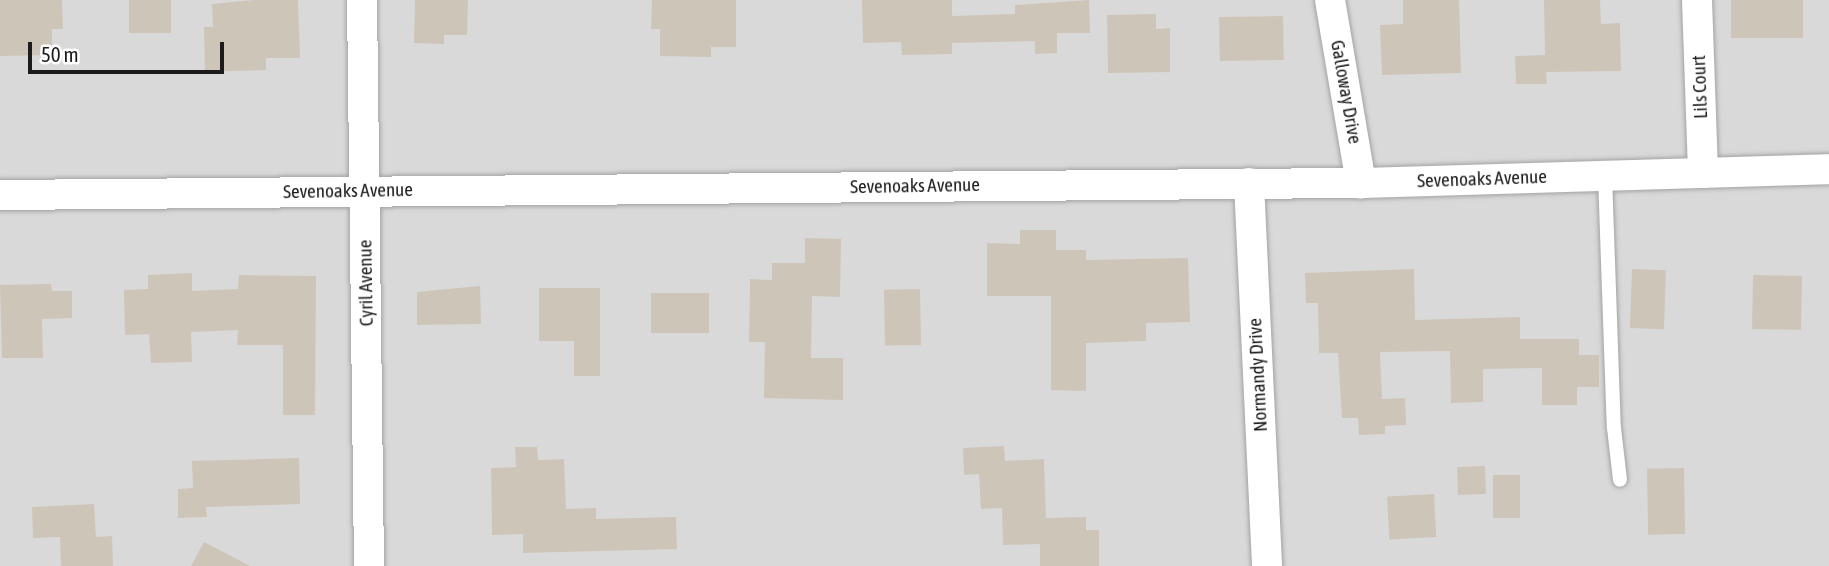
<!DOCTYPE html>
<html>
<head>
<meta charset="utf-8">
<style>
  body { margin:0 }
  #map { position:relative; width:1829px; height:566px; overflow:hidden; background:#eeece0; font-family:"Asap Condensed",sans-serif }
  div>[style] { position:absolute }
  .residential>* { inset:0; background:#dad9d9; transform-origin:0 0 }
  .building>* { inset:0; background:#cec5b9; transform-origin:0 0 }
  .roads { filter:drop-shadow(0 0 2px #a3a3a3) drop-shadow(0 0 2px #a3a3a3) }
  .lane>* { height:14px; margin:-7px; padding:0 7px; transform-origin:7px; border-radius:7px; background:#fff }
  .street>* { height:30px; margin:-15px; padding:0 15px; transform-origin:15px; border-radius:15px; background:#fff }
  span { translate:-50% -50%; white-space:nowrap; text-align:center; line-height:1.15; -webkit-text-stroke:7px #fff; paint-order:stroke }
  .street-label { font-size:19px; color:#1c1c1c }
  .scale { position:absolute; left:28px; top:42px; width:196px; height:32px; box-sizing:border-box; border:4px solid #1c1c1c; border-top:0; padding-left:9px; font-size:21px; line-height:24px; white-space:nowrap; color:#1c1c1c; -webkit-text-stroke:5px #fff; paint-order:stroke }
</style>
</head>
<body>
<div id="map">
  <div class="residential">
    <div style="left:0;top:0;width:1829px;height:566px"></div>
  </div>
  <div class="building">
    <div style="clip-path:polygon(0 0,62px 0,63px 29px,52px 29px,52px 55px,0 56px)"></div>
    <div style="left:129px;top:0;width:42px;height:33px"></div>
    <div style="clip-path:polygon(254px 0,298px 0,300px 58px,266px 58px,266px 70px,205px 72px,204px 27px,213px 27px,212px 4px)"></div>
    <div style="clip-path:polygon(415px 0,468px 0,467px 35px,444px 35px,444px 44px,414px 43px)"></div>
    <div style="clip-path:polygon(652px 0,736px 0,736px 47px,711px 47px,711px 57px,660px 56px,660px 29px,651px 29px)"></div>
    <div style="clip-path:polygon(862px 0,952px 0,952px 16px,1015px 14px,1015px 5px,1089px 0,1090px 33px,1057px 33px,1057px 53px,1035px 54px,1035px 41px,952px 43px,952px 54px,902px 55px,901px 42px,863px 43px)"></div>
    <div style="clip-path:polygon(1403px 0,1459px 0,1461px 73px,1382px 75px,1380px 25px,1403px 24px)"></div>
    <div style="clip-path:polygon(1544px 0,1600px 0,1601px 24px,1620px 23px,1621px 71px,1546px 72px,1547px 84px,1516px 84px,1515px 56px,1545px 55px)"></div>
    <div style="left:1731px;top:0;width:72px;height:38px"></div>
    <div style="clip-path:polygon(1156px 14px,1156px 29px,1170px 28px,1170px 72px,1108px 73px,1107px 15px)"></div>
    <div style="left:1283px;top:16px;width:44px;height:64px;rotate:89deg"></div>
    <div style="clip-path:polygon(1020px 230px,1056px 230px,1056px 250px,1086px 250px,1086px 260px,1188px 258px,1190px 322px,1146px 323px,1146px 341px,1086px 343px,1086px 391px,1051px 390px,1051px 296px,987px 296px,987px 243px,1020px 244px)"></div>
    <div style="clip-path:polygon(805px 238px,841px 239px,840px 297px,812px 296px,811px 358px,843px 358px,843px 400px,764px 398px,765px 342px,749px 342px,750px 279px,772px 280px,772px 263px,805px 263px)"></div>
    <div style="clip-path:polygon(1414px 269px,1415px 320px,1520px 317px,1520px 339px,1579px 339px,1579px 355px,1599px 355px,1599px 387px,1577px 387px,1577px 405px,1542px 405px,1542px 368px,1483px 369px,1483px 402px,1451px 403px,1450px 351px,1380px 352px,1382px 399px,1405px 398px,1406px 425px,1385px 426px,1385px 434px,1359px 435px,1358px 418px,1342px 418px,1338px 353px,1319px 353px,1318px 303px,1306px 303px,1305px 273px)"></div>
    <div style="left:1632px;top:269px;width:34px;height:59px;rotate:2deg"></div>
    <div style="clip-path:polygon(192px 273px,192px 291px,238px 289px,239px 275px,316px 276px,315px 415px,283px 415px,283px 345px,237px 345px,238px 330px,191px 332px,192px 362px,151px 363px,149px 334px,125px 335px,124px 290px,148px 289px,148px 275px)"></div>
    <div style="left:1753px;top:275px;width:49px;height:54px;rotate:1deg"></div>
    <div style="clip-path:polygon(51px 284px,52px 291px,72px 291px,72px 318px,42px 319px,43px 358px,2px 358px,0 285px)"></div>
    <div style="clip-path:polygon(480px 286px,481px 324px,417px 325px,417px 292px)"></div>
    <div style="clip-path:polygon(539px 288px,600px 288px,600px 376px,574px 376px,574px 341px,539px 341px)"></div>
    <div style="left:920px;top:289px;width:56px;height:36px;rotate:89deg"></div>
    <div style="left:651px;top:293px;width:58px;height:40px"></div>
    <div style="clip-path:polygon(1004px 446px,1005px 461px,1044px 459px,1046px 518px,1086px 517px,1086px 530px,1099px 530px,1099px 566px,1040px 566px,1040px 544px,1003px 545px,1002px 508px,981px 509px,979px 474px,964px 475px,963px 448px)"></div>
    <div style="clip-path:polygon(515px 447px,537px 447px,538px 460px,564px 459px,566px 509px,596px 508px,596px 519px,676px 517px,677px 549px,523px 553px,523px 534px,492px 535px,491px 468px,516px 467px)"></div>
    <div style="clip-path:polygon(299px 458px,300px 504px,206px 507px,207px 517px,178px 518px,178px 489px,193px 488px,192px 461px)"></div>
    <div style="left:1485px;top:466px;width:28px;height:28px;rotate:88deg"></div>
    <div style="left:1684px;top:468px;width:66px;height:37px;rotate:89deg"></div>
    <div style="left:1493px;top:475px;width:27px;height:43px"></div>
    <div style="left:1434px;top:494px;width:43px;height:47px;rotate:87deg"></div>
    <div style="clip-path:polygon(94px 504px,96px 537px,112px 536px,113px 566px,61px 566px,60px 537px,33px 538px,32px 507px)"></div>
    <div style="clip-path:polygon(204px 542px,250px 566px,191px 566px)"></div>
  </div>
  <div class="roads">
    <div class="lane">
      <div style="left:1605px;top:176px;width:252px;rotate:88deg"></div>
      <div style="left:1614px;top:428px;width:52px;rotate:83.4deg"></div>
    </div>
    <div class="street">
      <div style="left:362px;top:0;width:566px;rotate:89.29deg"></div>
      <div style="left:1330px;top:0;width:186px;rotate:80.4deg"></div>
      <div style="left:1697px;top:0;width:173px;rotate:88deg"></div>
      <div style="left:1249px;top:183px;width:383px;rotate:87.3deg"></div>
      <div style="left:0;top:195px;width:1361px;rotate:-0.51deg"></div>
      <div style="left:1361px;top:183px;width:468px;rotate:-1.7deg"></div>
    </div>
  </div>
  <div class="street-label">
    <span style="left:1700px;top:87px;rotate:-92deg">Lils Court</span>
    <span style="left:1346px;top:92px;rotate:80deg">Galloway Drive</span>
    <span style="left:1482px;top:179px;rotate:-2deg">Sevenoaks Avenue</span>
    <span style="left:915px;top:186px;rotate:-1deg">Sevenoaks Avenue</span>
    <span style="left:348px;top:191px;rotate:-1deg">Sevenoaks Avenue</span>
    <span style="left:366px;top:283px;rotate:-91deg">Cyril Avenue</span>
    <span style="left:1258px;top:375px;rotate:-93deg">Normandy Drive</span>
  </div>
  <div class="scale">50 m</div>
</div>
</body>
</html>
